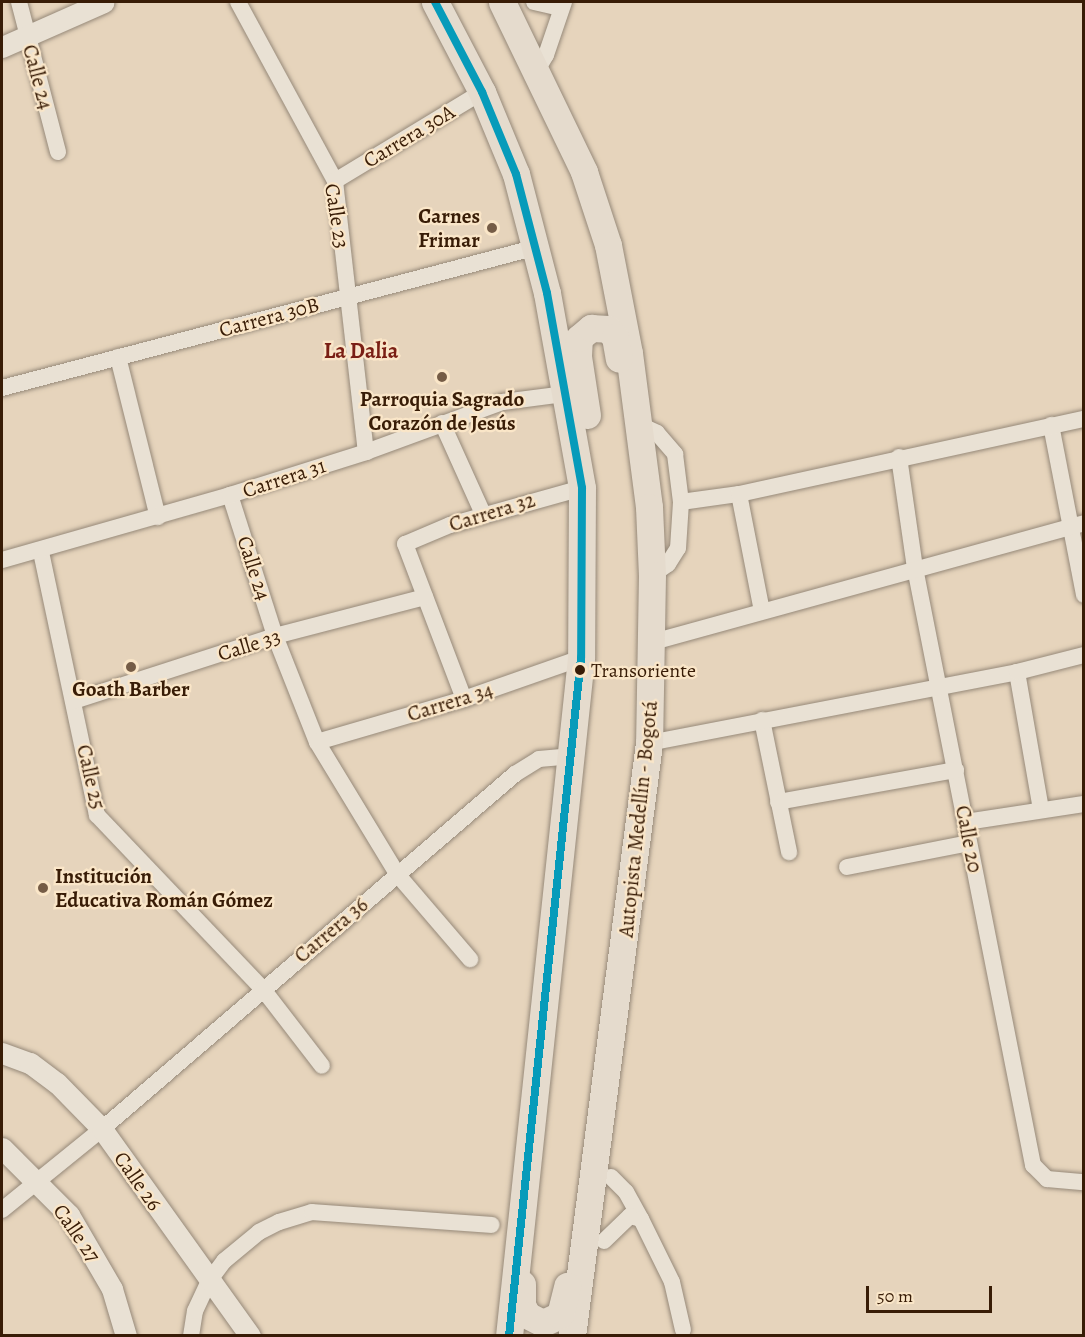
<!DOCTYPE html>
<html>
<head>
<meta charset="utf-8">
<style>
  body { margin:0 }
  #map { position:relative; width:1085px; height:1337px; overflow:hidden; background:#e6d4bc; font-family:Alegreya,serif }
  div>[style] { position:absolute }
  .roads { filter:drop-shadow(0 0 2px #968979) drop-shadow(0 0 2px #968979) }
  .minor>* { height:16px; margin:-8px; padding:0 8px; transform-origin:8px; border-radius:8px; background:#e9e1d4 }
  .tertiary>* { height:21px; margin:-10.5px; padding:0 10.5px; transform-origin:10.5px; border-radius:10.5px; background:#e9e1d4 }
  .trunk>* { height:27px; margin:-13.5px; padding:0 13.5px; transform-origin:13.5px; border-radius:13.5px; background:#e5dbcd }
  .bus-1>* { height:8px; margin:-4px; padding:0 4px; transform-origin:4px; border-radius:4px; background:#069bba }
  .dots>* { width:16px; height:16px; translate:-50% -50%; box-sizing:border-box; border:3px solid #fae6c8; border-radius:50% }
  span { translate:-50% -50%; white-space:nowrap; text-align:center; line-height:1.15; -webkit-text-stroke:4.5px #fae6c8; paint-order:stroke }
  .bus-label { font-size:20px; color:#381c06 }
  .left { translate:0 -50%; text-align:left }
  .street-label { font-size:21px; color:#381c06 }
  .poi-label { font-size:21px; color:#381c06; font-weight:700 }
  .right { translate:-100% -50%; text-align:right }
  .neighbourhood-label { font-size:22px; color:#7a1f14; font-weight:700 }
  .frame { position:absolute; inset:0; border:3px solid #381c06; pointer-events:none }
  .scale { position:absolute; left:866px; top:1286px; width:126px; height:27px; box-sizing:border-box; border:3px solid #381c06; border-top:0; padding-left:8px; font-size:18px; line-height:21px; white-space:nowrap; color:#381c06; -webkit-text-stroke:4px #fae6c8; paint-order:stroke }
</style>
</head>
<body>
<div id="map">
  <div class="roads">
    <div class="minor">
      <div style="left:19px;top:2px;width:155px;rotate:75.4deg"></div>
      <div style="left:238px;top:2px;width:204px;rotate:61.5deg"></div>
      <div style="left:335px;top:181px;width:273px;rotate:83.5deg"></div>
      <div style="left:534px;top:2px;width:28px;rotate:13deg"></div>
      <div style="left:537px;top:70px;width:17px;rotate:-59deg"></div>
      <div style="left:546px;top:55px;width:56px;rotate:-71.2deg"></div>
      <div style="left:335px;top:181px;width:172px;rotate:-31.2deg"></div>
      <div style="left:118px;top:357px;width:165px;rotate:76deg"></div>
      <div style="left:2px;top:388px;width:553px;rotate:-14.76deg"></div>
      <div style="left:442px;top:423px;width:100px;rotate:65.7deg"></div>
      <div style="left:638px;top:424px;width:21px;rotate:25deg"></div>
      <div style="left:657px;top:433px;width:28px;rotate:49deg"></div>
      <div style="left:675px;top:454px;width:48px;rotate:82.9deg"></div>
      <div style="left:681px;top:502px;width:46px;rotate:93.7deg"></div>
      <div style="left:678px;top:548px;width:19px;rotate:122deg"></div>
      <div style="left:668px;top:564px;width:19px;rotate:145deg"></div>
      <div style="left:1051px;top:425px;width:173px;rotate:79deg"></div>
      <div style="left:899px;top:457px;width:112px;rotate:81.8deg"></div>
      <div style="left:915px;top:568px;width:609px;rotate:78.82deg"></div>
      <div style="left:1033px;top:1165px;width:20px;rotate:45deg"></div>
      <div style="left:1047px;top:1179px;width:37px;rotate:5deg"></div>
      <div style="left:739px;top:494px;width:119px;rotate:78.9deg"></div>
      <div style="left:230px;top:495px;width:148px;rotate:72.3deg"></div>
      <div style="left:275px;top:636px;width:114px;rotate:68.4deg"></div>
      <div style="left:317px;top:742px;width:156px;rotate:58.7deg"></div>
      <div style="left:398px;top:875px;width:111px;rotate:49.4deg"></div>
      <div style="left:681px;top:502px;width:59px;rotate:-7.9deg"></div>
      <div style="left:739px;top:494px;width:353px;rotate:-12.3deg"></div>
      <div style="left:41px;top:552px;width:269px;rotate:78deg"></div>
      <div style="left:97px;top:815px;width:239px;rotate:46.4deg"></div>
      <div style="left:262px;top:988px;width:98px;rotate:52.4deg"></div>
      <div style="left:2px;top:560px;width:237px;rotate:-15.9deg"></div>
      <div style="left:230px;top:495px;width:143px;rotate:-17.5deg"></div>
      <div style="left:366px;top:452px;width:146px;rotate:-20.1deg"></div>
      <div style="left:503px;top:402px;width:63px;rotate:-7.4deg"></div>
      <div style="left:653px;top:642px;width:447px;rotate:-15.4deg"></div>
      <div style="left:1017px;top:672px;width:140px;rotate:80.1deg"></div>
      <div style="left:464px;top:699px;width:166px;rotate:-110.8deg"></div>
      <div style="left:405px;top:544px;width:49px;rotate:-22.9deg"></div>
      <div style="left:450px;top:525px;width:137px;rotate:-15.7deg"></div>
      <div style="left:74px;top:701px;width:211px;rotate:-17.9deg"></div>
      <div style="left:275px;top:636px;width:155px;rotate:-14.6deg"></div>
      <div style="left:762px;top:720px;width:135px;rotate:78.4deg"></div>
      <div style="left:317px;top:742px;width:153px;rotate:-16.3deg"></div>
      <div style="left:464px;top:699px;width:124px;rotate:-19.3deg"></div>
      <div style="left:649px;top:743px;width:375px;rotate:-10.9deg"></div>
      <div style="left:1017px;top:672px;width:69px;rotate:-14.2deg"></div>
      <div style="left:778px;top:802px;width:181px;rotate:-10.2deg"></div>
      <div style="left:966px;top:822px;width:119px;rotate:-8.7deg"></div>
      <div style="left:847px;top:867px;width:124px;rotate:-11.1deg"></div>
      <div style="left:611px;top:1177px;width:21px;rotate:45deg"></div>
      <div style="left:626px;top:1192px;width:31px;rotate:61deg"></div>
      <div style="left:2px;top:1210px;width:129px;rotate:-39deg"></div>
      <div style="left:102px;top:1129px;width:545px;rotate:-40.68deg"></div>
      <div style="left:515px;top:774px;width:28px;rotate:-32deg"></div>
      <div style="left:539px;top:759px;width:34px;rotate:-5deg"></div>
      <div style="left:604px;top:1241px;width:36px;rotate:-44deg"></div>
      <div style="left:630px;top:1216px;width:11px;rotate:15deg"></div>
      <div style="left:641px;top:1219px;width:70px;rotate:63.8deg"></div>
      <div style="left:672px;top:1282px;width:49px;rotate:77.1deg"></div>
      <div style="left:191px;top:1336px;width:25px;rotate:-81deg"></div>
      <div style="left:195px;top:1311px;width:33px;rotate:-65deg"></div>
      <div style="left:209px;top:1281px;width:25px;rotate:-53deg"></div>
      <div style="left:224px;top:1261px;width:45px;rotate:-39.6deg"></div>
      <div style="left:259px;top:1232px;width:22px;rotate:-27deg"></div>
      <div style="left:279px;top:1222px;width:34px;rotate:-17deg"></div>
      <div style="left:312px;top:1212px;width:180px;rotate:4.1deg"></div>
    </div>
    <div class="tertiary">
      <div style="left:2px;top:47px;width:111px;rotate:-23.8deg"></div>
      <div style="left:2px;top:1053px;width:30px;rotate:20deg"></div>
      <div style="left:30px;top:1063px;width:34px;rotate:37deg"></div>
      <div style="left:57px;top:1083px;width:64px;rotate:45.6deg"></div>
      <div style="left:102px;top:1129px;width:254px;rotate:54.4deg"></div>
      <div style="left:2px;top:1148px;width:95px;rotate:45deg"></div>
      <div style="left:69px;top:1215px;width:86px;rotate:59.8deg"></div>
      <div style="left:112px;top:1289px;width:49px;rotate:73.4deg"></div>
    </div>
    <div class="trunk">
      <div style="left:435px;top:2px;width:102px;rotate:62.4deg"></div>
      <div style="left:482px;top:92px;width:89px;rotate:67.5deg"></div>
      <div style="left:516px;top:174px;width:123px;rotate:75.4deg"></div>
      <div style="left:547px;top:293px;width:198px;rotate:79.8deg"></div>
      <div style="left:582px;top:488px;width:170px;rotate:90.3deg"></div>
      <div style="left:581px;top:658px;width:682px;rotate:96.06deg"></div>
      <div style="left:502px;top:2px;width:189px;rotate:64.2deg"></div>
      <div style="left:584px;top:172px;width:77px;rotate:71.8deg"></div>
      <div style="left:608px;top:245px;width:110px;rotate:79deg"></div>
      <div style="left:629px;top:353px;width:155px;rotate:82.6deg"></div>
      <div style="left:649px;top:507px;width:68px;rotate:87.5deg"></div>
      <div style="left:652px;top:575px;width:168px;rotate:91deg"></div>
      <div style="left:649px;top:743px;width:598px;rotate:97.4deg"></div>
      <div style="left:587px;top:415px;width:60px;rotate:-98.7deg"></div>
      <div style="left:578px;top:356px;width:18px;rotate:-87deg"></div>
      <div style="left:579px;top:338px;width:16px;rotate:-40deg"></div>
      <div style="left:591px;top:328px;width:17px;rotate:3deg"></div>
      <div style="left:608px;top:329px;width:11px;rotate:49deg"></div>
      <div style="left:615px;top:337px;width:22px;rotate:80deg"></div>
      <div style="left:522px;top:1284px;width:21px;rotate:90deg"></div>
      <div style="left:522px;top:1305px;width:11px;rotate:63deg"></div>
      <div style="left:527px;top:1315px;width:18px;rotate:27deg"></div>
      <div style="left:543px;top:1323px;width:19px;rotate:-25deg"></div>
      <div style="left:560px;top:1315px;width:30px;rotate:-76deg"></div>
    </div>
  </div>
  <div class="bus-1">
    <div style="left:435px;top:2px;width:102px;rotate:62.4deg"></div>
    <div style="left:482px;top:92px;width:89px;rotate:67.5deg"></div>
    <div style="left:516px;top:174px;width:123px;rotate:75.4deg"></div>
    <div style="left:547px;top:293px;width:198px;rotate:79.8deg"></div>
    <div style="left:582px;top:488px;width:170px;rotate:90.3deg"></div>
    <div style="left:581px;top:658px;width:682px;rotate:96.06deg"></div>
  </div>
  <div class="dots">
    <div style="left:492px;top:228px;background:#755c46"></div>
    <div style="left:442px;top:377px;background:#755c46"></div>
    <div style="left:131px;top:667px;background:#755c46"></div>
    <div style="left:580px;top:670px;background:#381c06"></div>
    <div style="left:43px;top:888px;background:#755c46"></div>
  </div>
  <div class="bus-label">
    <span class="left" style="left:591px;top:670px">Transoriente</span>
  </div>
  <div class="street-label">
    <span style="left:38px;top:77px;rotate:75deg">Calle 24</span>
    <span style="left:409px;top:136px;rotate:-31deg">Carrera 30A</span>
    <span style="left:337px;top:216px;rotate:81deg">Calle 23</span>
    <span style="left:269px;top:317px;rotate:-15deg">Carrera 30B</span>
    <span style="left:284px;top:478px;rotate:-18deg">Carrera 31</span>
    <span style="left:492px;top:512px;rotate:-17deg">Carrera 32</span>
    <span style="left:254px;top:568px;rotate:72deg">Calle 24</span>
    <span style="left:249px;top:645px;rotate:-17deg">Calle 33</span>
    <span style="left:450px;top:702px;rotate:-17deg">Carrera 34</span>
    <span style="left:91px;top:777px;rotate:77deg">Calle 25</span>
    <span style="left:638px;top:819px;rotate:-84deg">Autopista Medellín - Bogotá</span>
    <span style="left:969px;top:839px;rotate:79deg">Calle 20</span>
    <span style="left:331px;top:930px;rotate:-40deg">Carrera 36</span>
    <span style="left:138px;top:1181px;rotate:55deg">Calle 26</span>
    <span style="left:77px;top:1233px;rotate:55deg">Calle 27</span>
  </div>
  <div class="poi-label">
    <span class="right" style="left:480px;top:228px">Carnes<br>Frimar</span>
    <span style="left:442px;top:411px">Parroquia Sagrado<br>Corazón de Jesús</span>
    <span style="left:131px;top:689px">Goath Barber</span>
    <span class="left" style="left:55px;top:888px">Institución<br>Educativa Román Gómez</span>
  </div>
  <div class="neighbourhood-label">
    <span style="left:361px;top:352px">La Dalia</span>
  </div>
  <div class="frame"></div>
  <div class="scale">50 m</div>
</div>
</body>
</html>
